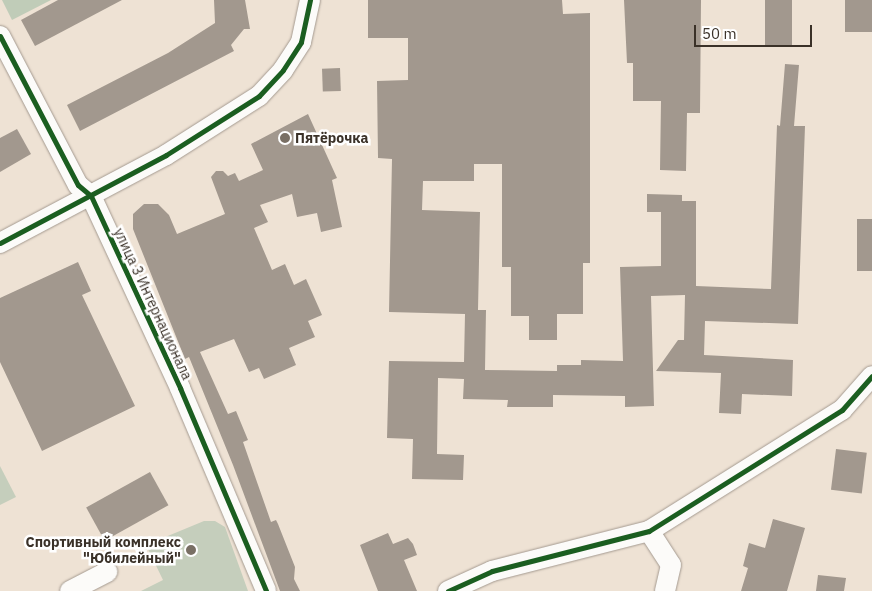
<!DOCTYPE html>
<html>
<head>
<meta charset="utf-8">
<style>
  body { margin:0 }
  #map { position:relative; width:872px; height:591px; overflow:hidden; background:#eee2d4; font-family:"IBM Plex Sans",sans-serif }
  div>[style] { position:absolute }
  .green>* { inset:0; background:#c5cebc }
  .forest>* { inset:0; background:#c0ccb8 }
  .building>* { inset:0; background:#a2988e; transform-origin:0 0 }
  .roads { filter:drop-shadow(0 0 1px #a49a90) drop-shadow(0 0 1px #a49a90) }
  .minor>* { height:20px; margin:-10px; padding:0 10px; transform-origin:10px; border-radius:10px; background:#fcfbf9 }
  .cycleway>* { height:5px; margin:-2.5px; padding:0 2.5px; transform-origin:2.5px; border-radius:2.5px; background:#1b5e20 }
  .dots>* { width:14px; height:14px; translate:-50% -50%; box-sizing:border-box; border:2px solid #fff; border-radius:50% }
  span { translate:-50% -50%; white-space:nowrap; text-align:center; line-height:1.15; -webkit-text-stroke:5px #fff; paint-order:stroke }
  .poi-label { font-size:14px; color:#3a3128; font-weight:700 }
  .left { translate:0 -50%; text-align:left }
  .right { translate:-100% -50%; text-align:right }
  .street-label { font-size:14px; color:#3a3128 }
  .scale { position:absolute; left:694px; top:25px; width:118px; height:22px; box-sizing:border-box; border:2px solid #3a3128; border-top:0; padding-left:6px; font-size:15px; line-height:18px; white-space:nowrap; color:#3a3128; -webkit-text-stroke:4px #fff; paint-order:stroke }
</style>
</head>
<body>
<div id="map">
  <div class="green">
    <div style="clip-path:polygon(0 466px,16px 497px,0 505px)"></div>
    <div style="clip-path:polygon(204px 521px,215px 521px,225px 527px,248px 591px,141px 591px,163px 580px,146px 545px)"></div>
  </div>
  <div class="forest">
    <div style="clip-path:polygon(2px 0,51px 0,12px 20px)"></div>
  </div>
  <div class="building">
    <div style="clip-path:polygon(58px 0,122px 0,35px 46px,21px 20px)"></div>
    <div style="clip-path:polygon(214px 0,245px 0,250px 29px,244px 29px,231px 45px,234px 51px,80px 131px,67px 105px,168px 53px,215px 23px)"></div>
    <div style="clip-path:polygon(368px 0,562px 0,563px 14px,590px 13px,590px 263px,583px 263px,583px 314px,557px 314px,557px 340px,529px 340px,529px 316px,511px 316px,511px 267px,502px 267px,502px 164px,474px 164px,474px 181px,423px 181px,422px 210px,480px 212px,478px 310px,486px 310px,485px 370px,557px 371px,557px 365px,581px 365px,581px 360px,623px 361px,620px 267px,661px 266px,661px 212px,647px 212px,647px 194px,682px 195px,682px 201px,696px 201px,696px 286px,771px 289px,777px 125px,780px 126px,785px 64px,799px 65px,794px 126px,805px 126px,798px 324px,705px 321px,704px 355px,793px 360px,792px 396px,742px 394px,741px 414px,719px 413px,721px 373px,656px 371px,678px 340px,684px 340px,685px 295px,651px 296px,654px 406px,625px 407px,625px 396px,553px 395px,553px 407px,507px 407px,508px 400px,463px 399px,464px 379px,438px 378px,437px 454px,464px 455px,463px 480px,412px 479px,413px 439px,387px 438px,389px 361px,464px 362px,465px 314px,389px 312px,392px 159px,378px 158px,377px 81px,408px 80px,408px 38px,368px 38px)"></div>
    <div style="clip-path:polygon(624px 0,701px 0,700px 113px,687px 113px,686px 171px,660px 170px,661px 101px,633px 101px,633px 63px,627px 63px)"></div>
    <div style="left:765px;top:0;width:27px;height:46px"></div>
    <div style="left:845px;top:0;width:27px;height:32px"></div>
    <div style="left:340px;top:68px;width:23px;height:18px;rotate:88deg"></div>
    <div style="clip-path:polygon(308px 114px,337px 178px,332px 180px,342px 227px,321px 232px,317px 213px,297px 217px,292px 194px,260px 205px,268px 222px,254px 228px,272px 270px,285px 264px,294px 285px,306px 279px,322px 315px,308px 321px,315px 337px,289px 348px,296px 365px,264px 379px,259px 368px,249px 372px,234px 339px,200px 352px,228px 414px,236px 411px,248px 440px,243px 442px,271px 522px,276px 520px,278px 524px,295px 567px,294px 579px,300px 591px,280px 591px,233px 465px,189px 357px,185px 359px,133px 229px,133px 214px,144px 204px,158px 204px,169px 215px,177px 234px,225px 214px,211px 177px,216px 171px,223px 171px,228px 176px,235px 173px,239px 181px,263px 170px,251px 144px)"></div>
    <div style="clip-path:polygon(17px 129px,31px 154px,0 172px,0 138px)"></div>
    <div style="left:872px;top:219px;width:52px;height:15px;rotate:90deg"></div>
    <div style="clip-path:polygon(78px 262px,91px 291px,82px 295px,135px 406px,42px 451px,0 362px,0 298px)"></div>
    <div style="left:836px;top:449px;width:31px;height:41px;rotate:7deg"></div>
    <div style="left:150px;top:472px;width:38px;height:73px;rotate:61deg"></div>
    <div style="clip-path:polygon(773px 519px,805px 528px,787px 591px,741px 591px,748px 568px,743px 566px,749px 543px,765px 548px)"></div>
    <div style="clip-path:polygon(388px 533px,393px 544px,408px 538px,413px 544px,417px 555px,404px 560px,417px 591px,378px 591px,360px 545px)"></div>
    <div style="clip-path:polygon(818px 575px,846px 578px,844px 591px,816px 591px)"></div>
  </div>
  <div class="roads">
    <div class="minor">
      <div style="left:0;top:36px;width:168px;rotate:62.4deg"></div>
      <div style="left:78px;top:185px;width:17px;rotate:40deg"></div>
      <div style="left:91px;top:196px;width:212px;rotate:65.1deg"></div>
      <div style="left:180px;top:388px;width:220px;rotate:67deg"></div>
      <div style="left:0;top:243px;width:188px;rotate:-27.9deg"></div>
      <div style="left:166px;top:155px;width:110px;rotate:-32.4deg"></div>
      <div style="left:259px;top:96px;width:35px;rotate:-47deg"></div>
      <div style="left:283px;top:70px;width:33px;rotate:-57deg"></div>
      <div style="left:301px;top:42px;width:43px;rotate:-77.9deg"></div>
      <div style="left:649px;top:531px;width:40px;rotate:57.1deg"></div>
      <div style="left:671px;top:565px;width:27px;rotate:103deg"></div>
      <div style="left:70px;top:591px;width:42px;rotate:-27.2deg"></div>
      <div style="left:448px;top:591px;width:48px;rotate:-24.4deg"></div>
      <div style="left:492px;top:571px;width:162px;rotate:-14.3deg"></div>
      <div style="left:649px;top:531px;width:228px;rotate:-32.1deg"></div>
      <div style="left:842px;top:410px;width:45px;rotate:-48.6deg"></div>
    </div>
  </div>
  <div class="cycleway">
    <div style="left:0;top:36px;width:168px;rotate:62.4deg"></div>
    <div style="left:78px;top:185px;width:17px;rotate:40deg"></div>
    <div style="left:91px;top:196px;width:212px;rotate:65.1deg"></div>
    <div style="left:180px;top:388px;width:220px;rotate:67deg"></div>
    <div style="left:0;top:243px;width:188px;rotate:-27.9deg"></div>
    <div style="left:166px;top:155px;width:110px;rotate:-32.4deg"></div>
    <div style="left:259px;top:96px;width:35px;rotate:-47deg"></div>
    <div style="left:283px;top:70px;width:33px;rotate:-57deg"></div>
    <div style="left:301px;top:42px;width:43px;rotate:-77.9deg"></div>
    <div style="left:448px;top:591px;width:48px;rotate:-24.4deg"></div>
    <div style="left:492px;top:571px;width:162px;rotate:-14.3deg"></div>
    <div style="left:649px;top:531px;width:228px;rotate:-32.1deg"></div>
    <div style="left:842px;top:410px;width:45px;rotate:-48.6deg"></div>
  </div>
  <div class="dots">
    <div style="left:285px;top:138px;background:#796f64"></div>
    <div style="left:191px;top:550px;background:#796f64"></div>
  </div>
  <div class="poi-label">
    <span class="left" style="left:295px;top:138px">Пятёрочка</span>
    <span class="right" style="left:181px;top:550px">Спортивный комплекс<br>"Юбилейный"</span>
  </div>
  <div class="street-label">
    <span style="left:153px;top:304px;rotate:65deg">улица 3 Интернационала</span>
  </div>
  <div class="scale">50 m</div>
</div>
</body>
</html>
